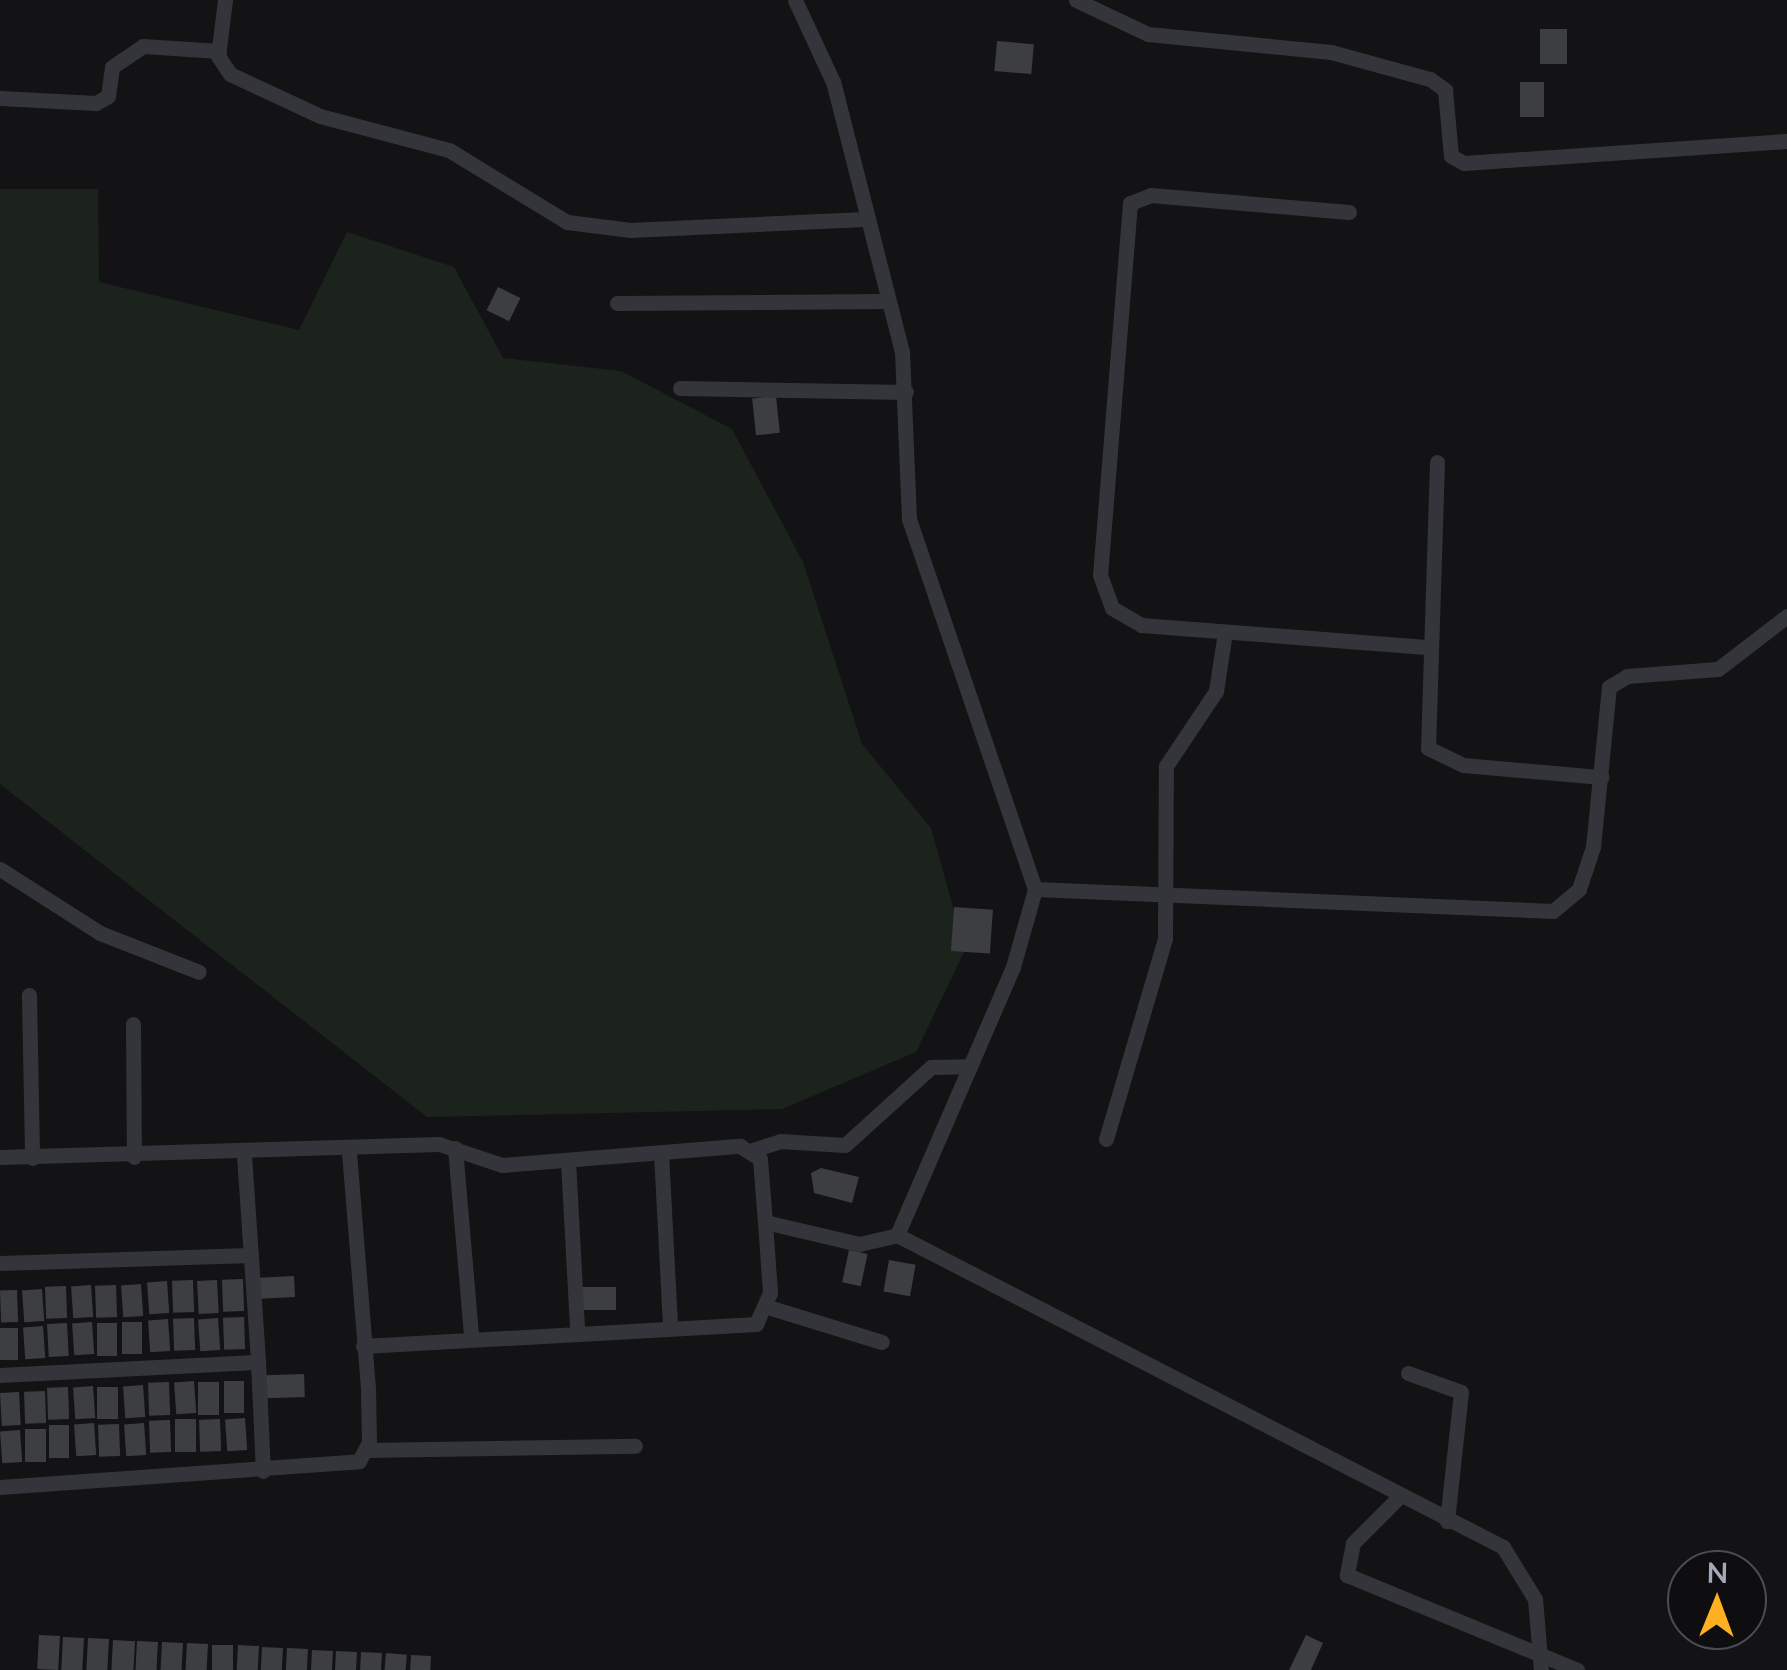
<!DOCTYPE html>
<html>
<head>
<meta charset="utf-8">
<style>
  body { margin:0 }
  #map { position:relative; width:1787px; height:1670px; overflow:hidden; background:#131315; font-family:Lato,sans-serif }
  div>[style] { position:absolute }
  .green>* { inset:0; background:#1b231c }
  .building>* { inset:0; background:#3c3e42; transform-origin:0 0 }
  .street>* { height:15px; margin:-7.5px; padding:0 7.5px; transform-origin:7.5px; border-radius:7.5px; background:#34353a }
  span { translate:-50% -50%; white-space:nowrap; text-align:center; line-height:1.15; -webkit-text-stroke:8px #0e0e10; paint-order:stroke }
  .north { position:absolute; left:1667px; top:1550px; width:100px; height:100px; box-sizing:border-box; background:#0e0e10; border:2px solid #4a4c52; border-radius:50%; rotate:1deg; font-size:28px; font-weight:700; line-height:40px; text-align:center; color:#a3a9b6 }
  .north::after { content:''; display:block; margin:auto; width:35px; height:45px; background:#feaf22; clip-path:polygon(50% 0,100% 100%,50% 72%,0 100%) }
</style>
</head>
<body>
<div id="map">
  <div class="green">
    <div style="clip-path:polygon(0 189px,98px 189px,99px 282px,299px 330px,347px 232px,454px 267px,503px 358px,621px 371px,732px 429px,803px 562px,862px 744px,931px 828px,965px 950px,916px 1052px,782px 1109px,427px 1117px,0 784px)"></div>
  </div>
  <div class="building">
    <div style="left:1540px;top:29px;width:27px;height:35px"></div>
    <div style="left:997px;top:41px;width:37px;height:30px;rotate:5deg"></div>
    <div style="left:1520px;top:82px;width:24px;height:35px"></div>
    <div style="left:498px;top:287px;width:25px;height:26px;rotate:26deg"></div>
    <div style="left:776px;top:396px;width:37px;height:24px;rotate:84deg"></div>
    <div style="left:954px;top:907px;width:39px;height:44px;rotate:4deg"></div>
    <div style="clip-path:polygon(821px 1168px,859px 1177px,852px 1203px,814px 1193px,811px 1173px)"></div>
    <div style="left:849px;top:1250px;width:19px;height:33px;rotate:12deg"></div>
    <div style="left:889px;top:1260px;width:27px;height:32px;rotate:10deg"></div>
    <div style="left:294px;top:1276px;width:21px;height:35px;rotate:87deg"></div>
    <div style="left:243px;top:1279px;width:32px;height:21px;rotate:88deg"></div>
    <div style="left:193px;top:1280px;width:32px;height:21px;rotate:88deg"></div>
    <div style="left:217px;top:1280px;width:33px;height:20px;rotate:87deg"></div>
    <div style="left:167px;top:1281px;width:32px;height:20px;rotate:86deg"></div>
    <div style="left:141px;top:1284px;width:32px;height:20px;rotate:86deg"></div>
    <div style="left:91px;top:1285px;width:32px;height:20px;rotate:86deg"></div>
    <div style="left:116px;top:1285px;width:32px;height:21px;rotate:88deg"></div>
    <div style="left:66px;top:1286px;width:32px;height:21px;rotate:88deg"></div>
    <div style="left:616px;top:1287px;width:23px;height:36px;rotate:90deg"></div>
    <div style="left:42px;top:1289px;width:32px;height:20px;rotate:86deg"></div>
    <div style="left:17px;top:1290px;width:32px;height:17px;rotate:88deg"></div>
    <div style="left:244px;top:1317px;width:32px;height:21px;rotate:88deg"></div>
    <div style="left:194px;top:1318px;width:32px;height:21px;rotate:88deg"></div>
    <div style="left:218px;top:1318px;width:32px;height:20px;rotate:86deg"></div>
    <div style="left:168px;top:1319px;width:32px;height:20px;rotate:86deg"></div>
    <div style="left:92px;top:1322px;width:32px;height:20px;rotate:86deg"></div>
    <div style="left:122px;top:1322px;width:20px;height:32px"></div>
    <div style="left:67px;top:1323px;width:33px;height:20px;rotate:87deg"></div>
    <div style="left:97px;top:1323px;width:20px;height:33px"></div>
    <div style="left:43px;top:1326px;width:32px;height:20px;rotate:86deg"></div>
    <div style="left:0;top:1328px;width:18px;height:32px"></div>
    <div style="left:304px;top:1374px;width:23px;height:39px;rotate:88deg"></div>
    <div style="left:194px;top:1381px;width:32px;height:20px;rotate:86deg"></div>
    <div style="left:224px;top:1381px;width:20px;height:32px"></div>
    <div style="left:169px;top:1382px;width:33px;height:21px;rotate:88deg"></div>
    <div style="left:198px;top:1382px;width:21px;height:33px"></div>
    <div style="left:143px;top:1385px;width:32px;height:20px;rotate:86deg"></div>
    <div style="left:93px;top:1386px;width:32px;height:20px;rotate:86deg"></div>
    <div style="left:68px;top:1387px;width:32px;height:21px;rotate:88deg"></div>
    <div style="left:97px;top:1387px;width:21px;height:32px"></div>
    <div style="left:45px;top:1391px;width:32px;height:21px;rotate:88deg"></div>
    <div style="left:19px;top:1392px;width:33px;height:19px;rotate:87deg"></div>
    <div style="left:245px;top:1418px;width:32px;height:20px;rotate:86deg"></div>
    <div style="left:175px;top:1419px;width:21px;height:33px"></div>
    <div style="left:220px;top:1419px;width:32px;height:21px;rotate:88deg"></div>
    <div style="left:170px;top:1420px;width:32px;height:21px;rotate:88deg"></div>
    <div style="left:94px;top:1423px;width:32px;height:20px;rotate:86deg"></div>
    <div style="left:144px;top:1423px;width:32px;height:20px;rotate:86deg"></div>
    <div style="left:119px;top:1424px;width:32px;height:21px;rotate:88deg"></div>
    <div style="left:49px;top:1425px;width:20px;height:33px"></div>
    <div style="left:25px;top:1429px;width:21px;height:33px"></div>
    <div style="left:20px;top:1430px;width:32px;height:20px;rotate:86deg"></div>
    <div style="left:39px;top:1635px;width:21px;height:34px;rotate:3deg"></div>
    <div style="clip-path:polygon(1306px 1635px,1323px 1643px,1311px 1670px,1289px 1670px)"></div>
    <div style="left:63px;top:1637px;width:21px;height:33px;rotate:3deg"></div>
    <div style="left:88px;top:1638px;width:21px;height:32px;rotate:3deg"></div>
    <div style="left:113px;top:1640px;width:22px;height:30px;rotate:3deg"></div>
    <div style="left:137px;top:1641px;width:21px;height:29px;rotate:3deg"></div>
    <div style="left:162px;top:1642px;width:21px;height:28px;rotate:3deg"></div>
    <div style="left:187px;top:1643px;width:21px;height:27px;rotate:3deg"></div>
    <div style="left:212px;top:1645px;width:21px;height:25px"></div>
    <div style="left:238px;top:1645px;width:21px;height:25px;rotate:3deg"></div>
    <div style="left:262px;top:1647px;width:21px;height:23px;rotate:3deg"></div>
    <div style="left:287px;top:1648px;width:21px;height:22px;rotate:3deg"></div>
    <div style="left:312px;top:1650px;width:21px;height:20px;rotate:3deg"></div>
    <div style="left:336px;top:1651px;width:21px;height:19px;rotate:3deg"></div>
    <div style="left:361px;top:1652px;width:21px;height:18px;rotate:3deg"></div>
    <div style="left:386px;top:1653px;width:21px;height:17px;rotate:5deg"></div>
    <div style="left:411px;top:1655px;width:20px;height:15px;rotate:3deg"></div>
  </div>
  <div class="street">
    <div style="left:225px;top:0;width:56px;rotate:97.1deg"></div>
    <div style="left:218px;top:56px;width:22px;rotate:56deg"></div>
    <div style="left:230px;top:74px;width:99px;rotate:25deg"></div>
    <div style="left:320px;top:116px;width:133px;rotate:14.8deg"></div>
    <div style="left:449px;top:150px;width:138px;rotate:31.4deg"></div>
    <div style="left:567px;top:222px;width:64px;rotate:7.2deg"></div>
    <div style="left:630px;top:230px;width:234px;rotate:-2.7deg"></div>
    <div style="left:1076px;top:0;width:80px;rotate:25.3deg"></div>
    <div style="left:1148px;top:34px;width:184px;rotate:5.6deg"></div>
    <div style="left:1331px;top:52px;width:103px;rotate:15.3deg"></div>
    <div style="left:1430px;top:79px;width:19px;rotate:36deg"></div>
    <div style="left:1445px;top:90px;width:66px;rotate:84.8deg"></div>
    <div style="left:1451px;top:156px;width:15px;rotate:28deg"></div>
    <div style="left:1464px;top:163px;width:324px;rotate:-3.9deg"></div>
    <div style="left:0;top:98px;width:96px;rotate:3deg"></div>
    <div style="left:96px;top:103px;width:14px;rotate:-30deg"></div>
    <div style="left:108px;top:96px;width:29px;rotate:-82deg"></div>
    <div style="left:112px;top:67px;width:37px;rotate:-34deg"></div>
    <div style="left:143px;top:46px;width:76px;rotate:3.8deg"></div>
    <div style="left:1349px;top:212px;width:199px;rotate:-175.1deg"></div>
    <div style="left:1151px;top:195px;width:22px;rotate:159deg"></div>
    <div style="left:1130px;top:203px;width:373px;rotate:94.6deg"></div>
    <div style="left:1100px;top:575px;width:35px;rotate:70deg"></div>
    <div style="left:1112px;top:608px;width:34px;rotate:30deg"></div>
    <div style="left:1141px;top:625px;width:286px;rotate:4.4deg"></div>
    <div style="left:617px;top:303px;width:270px;rotate:-0.4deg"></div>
    <div style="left:680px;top:388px;width:226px;rotate:1deg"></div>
    <div style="left:1437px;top:462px;width:286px;rotate:91.8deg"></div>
    <div style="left:1428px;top:748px;width:39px;rotate:26deg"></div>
    <div style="left:1463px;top:765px;width:139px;rotate:5deg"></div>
    <div style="left:0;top:869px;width:119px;rotate:32.6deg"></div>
    <div style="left:100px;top:933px;width:106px;rotate:21.5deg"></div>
    <div style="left:1035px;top:889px;width:518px;rotate:2.43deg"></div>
    <div style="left:1553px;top:911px;width:34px;rotate:-40deg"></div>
    <div style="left:1579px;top:889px;width:44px;rotate:-71.6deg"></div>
    <div style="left:1593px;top:847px;width:161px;rotate:-84.3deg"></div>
    <div style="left:1609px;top:687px;width:21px;rotate:-31deg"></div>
    <div style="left:1627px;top:676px;width:91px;rotate:-4.4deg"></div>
    <div style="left:1718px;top:669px;width:87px;rotate:-37.5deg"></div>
    <div style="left:29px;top:995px;width:163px;rotate:88.9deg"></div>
    <div style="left:133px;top:1024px;width:133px;rotate:89.6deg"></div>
    <div style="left:1106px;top:1139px;width:209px;rotate:-73.6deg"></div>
    <div style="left:1165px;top:939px;width:173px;rotate:-89.7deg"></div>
    <div style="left:1166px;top:766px;width:90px;rotate:-56.3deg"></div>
    <div style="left:1216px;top:691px;width:60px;rotate:-81.3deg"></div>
    <div style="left:455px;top:1148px;width:188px;rotate:85.1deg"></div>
    <div style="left:753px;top:1150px;width:28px;rotate:-18deg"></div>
    <div style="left:780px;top:1141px;width:65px;rotate:3.5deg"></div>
    <div style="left:845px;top:1145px;width:116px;rotate:-42.2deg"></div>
    <div style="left:931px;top:1067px;width:39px;rotate:-1deg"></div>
    <div style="left:661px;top:1153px;width:171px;rotate:87deg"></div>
    <div style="left:244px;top:1155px;width:207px;rotate:86.1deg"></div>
    <div style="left:0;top:1157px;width:439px;rotate:-1.7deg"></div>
    <div style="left:439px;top:1144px;width:66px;rotate:18.4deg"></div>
    <div style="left:502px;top:1165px;width:239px;rotate:-4.6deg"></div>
    <div style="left:740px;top:1146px;width:24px;rotate:33deg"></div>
    <div style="left:760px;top:1159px;width:63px;rotate:85.5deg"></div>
    <div style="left:765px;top:1222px;width:97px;rotate:13.2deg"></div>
    <div style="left:859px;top:1244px;width:39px;rotate:-13deg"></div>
    <div style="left:897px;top:1235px;width:292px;rotate:-66.6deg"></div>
    <div style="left:1013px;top:967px;width:81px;rotate:-74.2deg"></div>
    <div style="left:1035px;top:889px;width:391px;rotate:-108.8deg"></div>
    <div style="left:909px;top:519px;width:167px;rotate:-92.4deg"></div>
    <div style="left:902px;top:352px;width:279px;rotate:-104.3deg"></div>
    <div style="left:833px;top:82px;width:90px;rotate:-114.9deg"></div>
    <div style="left:568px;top:1161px;width:168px;rotate:86.9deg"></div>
    <div style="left:897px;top:1235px;width:682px;rotate:27.24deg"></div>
    <div style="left:1503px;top:1547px;width:61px;rotate:58.4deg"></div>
    <div style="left:1535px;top:1599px;width:71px;rotate:85.2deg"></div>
    <div style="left:0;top:1263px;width:251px;rotate:-1.8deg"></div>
    <div style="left:768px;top:1307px;width:119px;rotate:17.1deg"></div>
    <div style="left:363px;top:1346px;width:394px;rotate:-3.2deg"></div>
    <div style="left:756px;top:1324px;width:34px;rotate:-66deg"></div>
    <div style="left:770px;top:1293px;width:71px;rotate:-94deg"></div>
    <div style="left:1408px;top:1373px;width:56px;rotate:19.7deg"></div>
    <div style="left:1461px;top:1392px;width:130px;rotate:96.2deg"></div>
    <div style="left:0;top:1375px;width:258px;rotate:-2.9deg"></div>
    <div style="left:258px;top:1362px;width:109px;rotate:87.4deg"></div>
    <div style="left:366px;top:1450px;width:269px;rotate:-0.9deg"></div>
    <div style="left:0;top:1487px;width:360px;rotate:-4.1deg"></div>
    <div style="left:359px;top:1461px;width:21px;rotate:-62deg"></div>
    <div style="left:369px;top:1442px;width:54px;rotate:-91.1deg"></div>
    <div style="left:368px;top:1388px;width:239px;rotate:-94.6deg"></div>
    <div style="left:1399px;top:1497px;width:65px;rotate:135deg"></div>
    <div style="left:1353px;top:1543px;width:33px;rotate:101deg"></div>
    <div style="left:1347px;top:1575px;width:249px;rotate:22.4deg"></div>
  </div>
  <div class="north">N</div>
</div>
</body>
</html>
